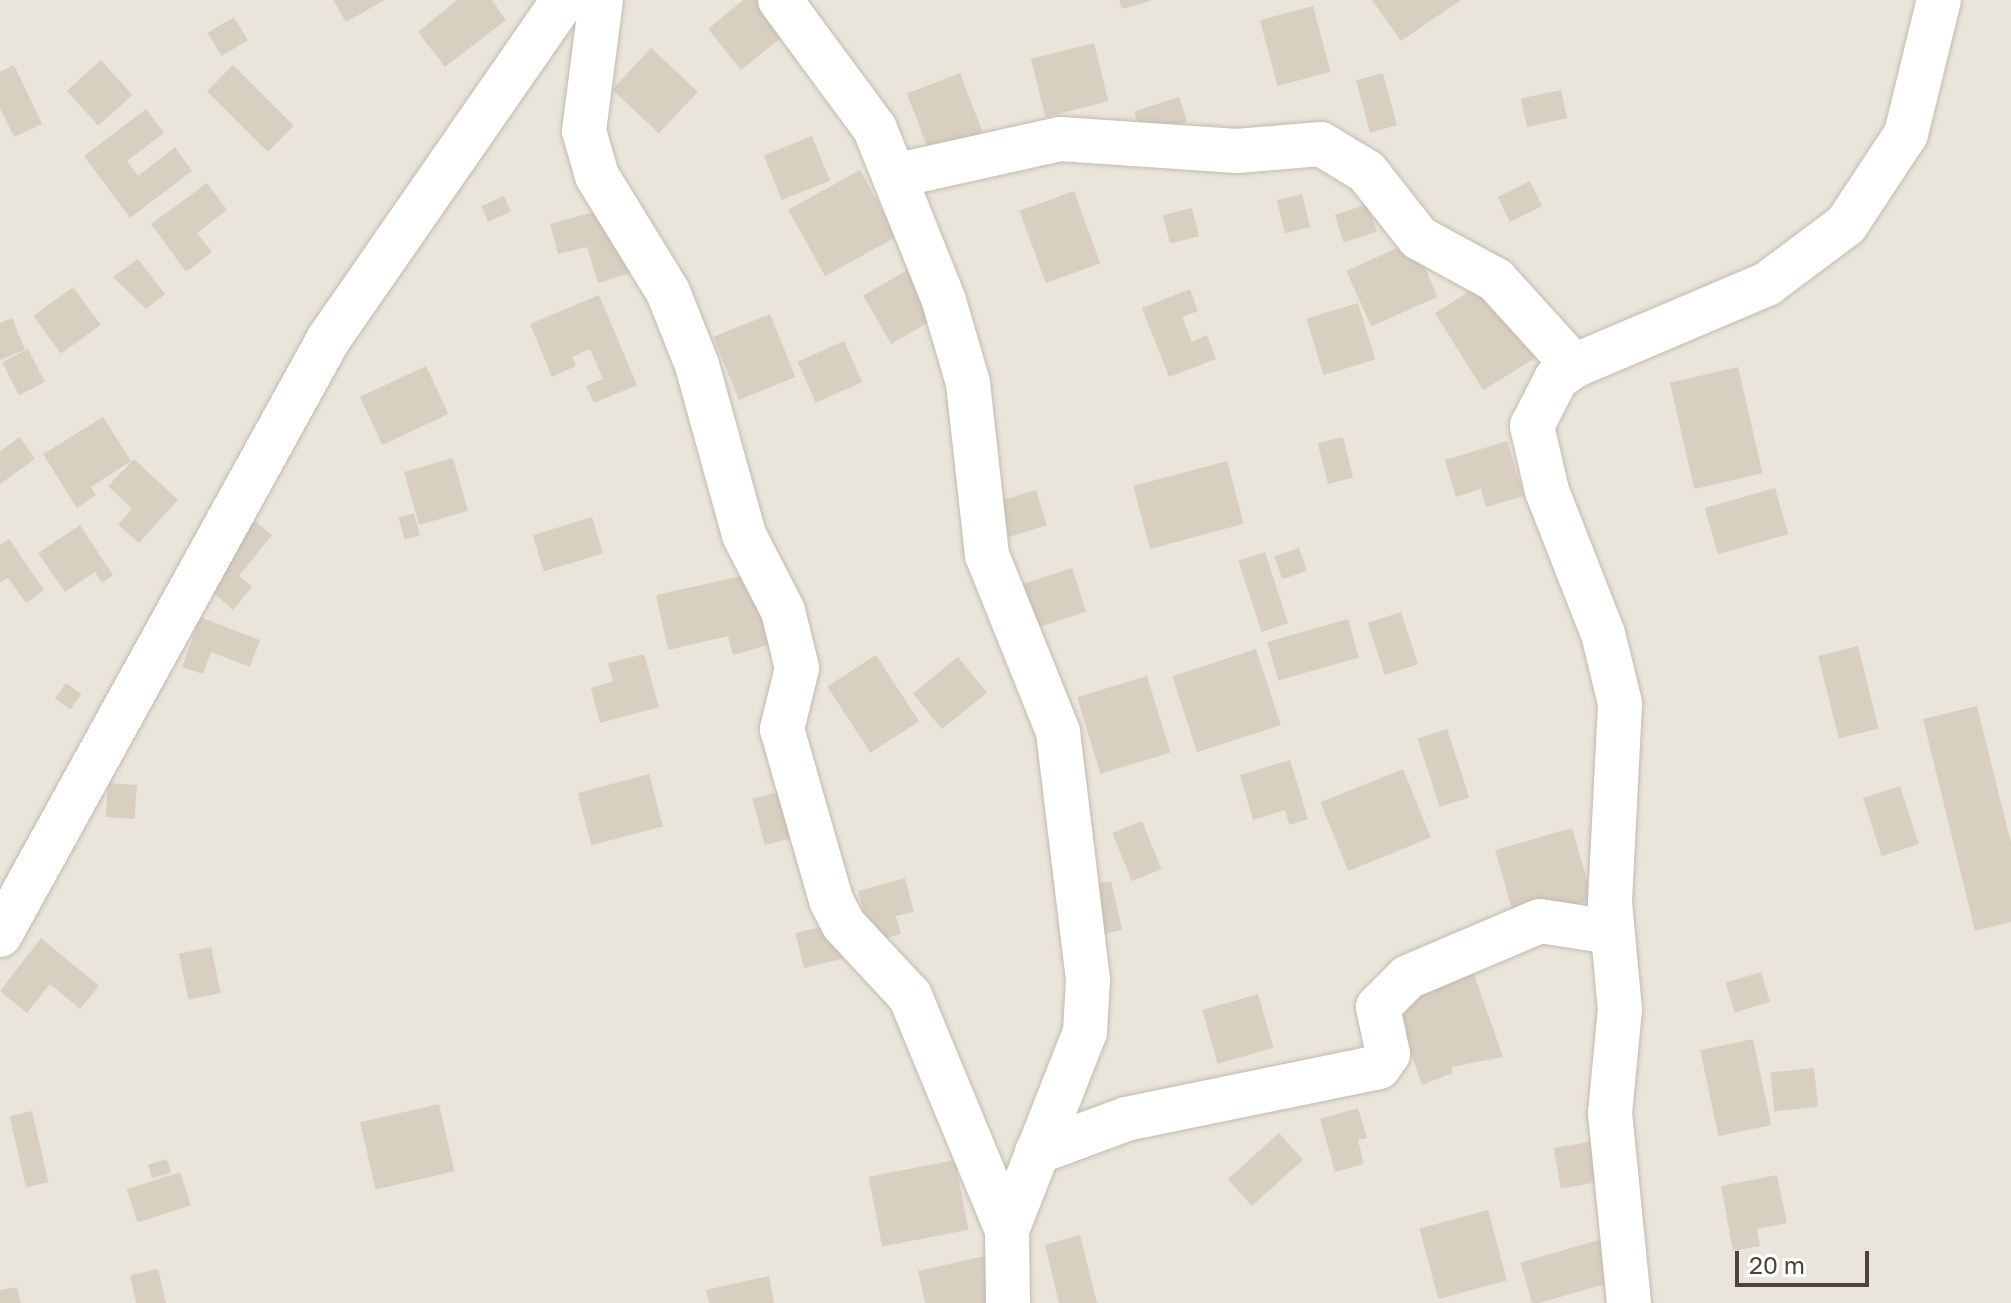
<!DOCTYPE html>
<html>
<head>
<meta charset="utf-8">
<style>
  body { margin:0 }
  #map { position:relative; width:2011px; height:1303px; overflow:hidden; background:#f6f3ec; font-family:"Golos Text",sans-serif }
  div>[style] { position:absolute }
  .residential>* { inset:0; background:#eae5da; transform-origin:0 0 }
  .building>* { inset:0; background:#d8cfc1; transform-origin:0 0 }
  .roads { filter:drop-shadow(0 0 2px #c2bbae) drop-shadow(0 0 2px #c2bbae) }
  .minor>* { height:44px; margin:-22px; padding:0 22px; transform-origin:22px; border-radius:22px; background:#fff }
  span { translate:-50% -50%; white-space:nowrap; text-align:center; line-height:1.15; -webkit-text-stroke:6px #fff; paint-order:stroke }
  .scale { position:absolute; left:1735px; top:1251px; width:134px; height:36px; box-sizing:border-box; border:4px solid #4b4439; border-top:0; padding-left:10px; font-size:24px; line-height:28px; white-space:nowrap; color:#4b4439; -webkit-text-stroke:6px #fff; paint-order:stroke }
</style>
</head>
<body>
<div id="map">
  <div class="residential">
    <div style="left:0;top:0;width:2011px;height:1303px"></div>
  </div>
  <div class="building">
    <div style="clip-path:polygon(333px 0,385px 0,346px 22px)"></div>
    <div style="clip-path:polygon(457px 0,492px 0,506px 20px,445px 67px,418px 32px)"></div>
    <div style="clip-path:polygon(743px 0,770px 0,793px 28px,741px 70px,708px 29px)"></div>
    <div style="clip-path:polygon(1119px 0,1150px 0,1151px 1px,1122px 9px)"></div>
    <div style="clip-path:polygon(1372px 0,1461px 0,1401px 41px)"></div>
    <div style="left:1313px;top:6px;width:68px;height:55px;rotate:75deg"></div>
    <div style="left:234px;top:17px;width:27px;height:31px;rotate:59deg"></div>
    <div style="left:1094px;top:43px;width:60px;height:65px;rotate:76deg"></div>
    <div style="left:651px;top:48px;width:64px;height:57px;rotate:43deg"></div>
    <div style="left:101px;top:60px;width:47px;height:46px;rotate:48deg"></div>
    <div style="clip-path:polygon(14px 65px,42px 124px,14px 137px,0 108px,0 72px)"></div>
    <div style="left:233px;top:65px;width:86px;height:37px;rotate:45deg"></div>
    <div style="left:960px;top:73px;width:67px;height:57px;rotate:69deg"></div>
    <div style="left:1383px;top:73px;width:54px;height:28px;rotate:75deg"></div>
    <div style="left:1561px;top:90px;width:29px;height:41px;rotate:78deg"></div>
    <div style="left:1179px;top:97px;width:26px;height:47px;rotate:72deg"></div>
    <div style="clip-path:polygon(146px 109px,164px 133px,127px 161px,138px 176px,175px 147px,192px 171px,130px 218px,84px 156px)"></div>
    <div style="left:812px;top:136px;width:48px;height:52px;rotate:68deg"></div>
    <div style="left:860px;top:170px;width:76px;height:82px;rotate:61deg"></div>
    <div style="left:1530px;top:181px;width:28px;height:36px;rotate:64deg"></div>
    <div style="clip-path:polygon(207px 183px,227px 210px,197px 233px,212px 252px,186px 272px,151px 224px)"></div>
    <div style="left:1074px;top:191px;width:77px;height:58px;rotate:70deg"></div>
    <div style="left:1302px;top:194px;width:34px;height:26px;rotate:76deg"></div>
    <div style="left:504px;top:196px;width:17px;height:25px;rotate:66deg"></div>
    <div style="left:1368px;top:204px;width:29px;height:35px;rotate:72deg"></div>
    <div style="clip-path:polygon(616px 206px,634px 272px,598px 283px,587px 247px,558px 254px,550px 224px)"></div>
    <div style="left:1192px;top:208px;width:29px;height:30px;rotate:76deg"></div>
    <div style="left:1413px;top:241px;width:61px;height:73px;rotate:66deg"></div>
    <div style="clip-path:polygon(138px 259px,165px 294px,146px 309px,113px 277px)"></div>
    <div style="left:916px;top:265px;width:56px;height:61px;rotate:60deg"></div>
    <div style="left:1491px;top:278px;width:91px;height:66px;rotate:58deg"></div>
    <div style="left:73px;top:287px;width:47px;height:49px;rotate:54deg"></div>
    <div style="clip-path:polygon(1190px 289px,1198px 311px,1182px 317px,1192px 342px,1207px 335px,1216px 359px,1169px 377px,1142px 308px)"></div>
    <div style="clip-path:polygon(599px 295px,637px 385px,594px 403px,586px 386px,603px 379px,590px 349px,572px 357px,576px 366px,552px 377px,530px 324px)"></div>
    <div style="left:1358px;top:303px;width:59px;height:54px;rotate:73deg"></div>
    <div style="left:770px;top:314px;width:68px;height:61px;rotate:68deg"></div>
    <div style="clip-path:polygon(12px 318px,25px 350px,0 360px,0 323px)"></div>
    <div style="left:844px;top:341px;width:45px;height:51px;rotate:66deg"></div>
    <div style="left:28px;top:349px;width:37px;height:29px;rotate:63deg"></div>
    <div style="left:426px;top:366px;width:53px;height:73px;rotate:65deg"></div>
    <div style="left:1738px;top:367px;width:109px;height:70px;rotate:77deg"></div>
    <div style="clip-path:polygon(103px 417px,131px 461px,91px 487px,96px 495px,77px 508px,43px 454px)"></div>
    <div style="clip-path:polygon(20px 437px,35px 459px,0 484px,0 451px)"></div>
    <div style="left:1343px;top:437px;width:42px;height:26px;rotate:76deg"></div>
    <div style="clip-path:polygon(1507px 441px,1524px 496px,1486px 507px,1481px 489px,1456px 497px,1445px 460px)"></div>
    <div style="left:453px;top:458px;width:55px;height:51px;rotate:74deg"></div>
    <div style="clip-path:polygon(134px 459px,178px 500px,139px 543px,118px 525px,132px 509px,108px 486px)"></div>
    <div style="left:1227px;top:461px;width:65px;height:97px;rotate:75deg"></div>
    <div style="left:1775px;top:488px;width:48px;height:73px;rotate:74deg"></div>
    <div style="left:1036px;top:490px;width:37px;height:40px;rotate:73deg"></div>
    <div style="left:414px;top:513px;width:23px;height:16px;rotate:75deg"></div>
    <div style="left:592px;top:517px;width:38px;height:62px;rotate:73deg"></div>
    <div style="clip-path:polygon(253px 519px,272px 535px,239px 576px,252px 587px,233px 610px,204px 585px)"></div>
    <div style="clip-path:polygon(80px 525px,113px 575px,102px 583px,95px 572px,65px 592px,38px 553px)"></div>
    <div style="clip-path:polygon(9px 539px,44px 590px,26px 603px,8px 578px,0 583px,0 545px)"></div>
    <div style="left:1299px;top:548px;width:24px;height:26px;rotate:71deg"></div>
    <div style="left:1265px;top:552px;width:75px;height:28px;rotate:72deg"></div>
    <div style="left:1072px;top:568px;width:46px;height:51px;rotate:72deg"></div>
    <div style="clip-path:polygon(755px 573px,775px 643px,733px 655px,728px 636px,668px 650px,656px 595px)"></div>
    <div style="left:1401px;top:612px;width:55px;height:35px;rotate:72deg"></div>
    <div style="clip-path:polygon(200px 617px,260px 640px,250px 667px,211px 652px,203px 674px,182px 667px)"></div>
    <div style="left:1348px;top:619px;width:40px;height:84px;rotate:74deg"></div>
    <div style="left:1858px;top:646px;width:85px;height:41px;rotate:76deg"></div>
    <div style="left:1256px;top:649px;width:80px;height:88px;rotate:72deg"></div>
    <div style="clip-path:polygon(644px 654px,659px 707px,600px 723px,591px 688px,613px 681px,608px 663px)"></div>
    <div style="left:876px;top:655px;width:79px;height:58px;rotate:57deg"></div>
    <div style="left:958px;top:657px;width:46px;height:58px;rotate:51deg"></div>
    <div style="left:1147px;top:676px;width:80px;height:73px;rotate:73deg"></div>
    <div style="left:66px;top:683px;width:19px;height:19px;rotate:36deg"></div>
    <div style="clip-path:polygon(1977px 706px,2011px 843px,2011px 922px,1975px 931px,1923px 719px)"></div>
    <div style="left:1447px;top:729px;width:72px;height:31px;rotate:72deg"></div>
    <div style="clip-path:polygon(1290px 760px,1308px 819px,1289px 825px,1285px 810px,1253px 820px,1240px 775px)"></div>
    <div style="left:1403px;top:769px;width:74px;height:89px;rotate:68deg"></div>
    <div style="left:649px;top:774px;width:54px;height:74px;rotate:75deg"></div>
    <div style="left:108px;top:783px;width:29px;height:34px;rotate:4deg"></div>
    <div style="left:1900px;top:786px;width:61px;height:39px;rotate:72deg"></div>
    <div style="left:789px;top:789px;width:48px;height:38px;rotate:75deg"></div>
    <div style="left:1142px;top:821px;width:52px;height:32px;rotate:68deg"></div>
    <div style="left:1572px;top:828px;width:75px;height:80px;rotate:74deg"></div>
    <div style="clip-path:polygon(905px 878px,914px 912px,896px 916px,901px 934px,872px 942px,858px 891px)"></div>
    <div style="left:1111px;top:881px;width:50px;height:30px;rotate:77deg"></div>
    <div style="left:840px;top:922px;width:36px;height:46px;rotate:76deg"></div>
    <div style="clip-path:polygon(41px 938px,99px 986px,80px 1009px,50px 984px,27px 1013px,0 991px)"></div>
    <div style="left:211px;top:947px;width:47px;height:33px;rotate:78deg"></div>
    <div style="left:1761px;top:972px;width:31px;height:37px;rotate:73deg"></div>
    <div style="clip-path:polygon(1474px 974px,1503px 1057px,1451px 1067px,1453px 1073px,1422px 1085px,1393px 1001px)"></div>
    <div style="left:1258px;top:994px;width:56px;height:58px;rotate:74deg"></div>
    <div style="left:1753px;top:1039px;width:88px;height:54px;rotate:78deg"></div>
    <div style="left:1814px;top:1068px;width:39px;height:44px;rotate:84deg"></div>
    <div style="left:439px;top:1104px;width:69px;height:81px;rotate:77deg"></div>
    <div style="clip-path:polygon(1358px 1108px,1367px 1138px,1358px 1140px,1364px 1164px,1335px 1172px,1320px 1119px)"></div>
    <div style="left:32px;top:1111px;width:73px;height:23px;rotate:77deg"></div>
    <div style="left:1279px;top:1133px;width:36px;height:69px;rotate:48deg"></div>
    <div style="left:1594px;top:1141px;width:41px;height:41px;rotate:80deg"></div>
    <div style="left:167px;top:1159px;width:14px;height:20px;rotate:73deg"></div>
    <div style="left:955px;top:1160px;width:71px;height:88px;rotate:79deg"></div>
    <div style="left:180px;top:1172px;width:35px;height:56px;rotate:72deg"></div>
    <div style="clip-path:polygon(1777px 1175px,1787px 1223px,1757px 1229px,1760px 1246px,1733px 1251px,1721px 1186px)"></div>
    <div style="left:1488px;top:1210px;width:73px;height:71px;rotate:75deg"></div>
    <div style="clip-path:polygon(1080px 1235px,1097px 1303px,1059px 1303px,1045px 1245px)"></div>
    <div style="left:1606px;top:1238px;width:44px;height:89px;rotate:74deg"></div>
    <div style="clip-path:polygon(989px 1255px,1000px 1303px,925px 1303px,918px 1271px)"></div>
    <div style="clip-path:polygon(158px 1269px,166px 1303px,136px 1303px,130px 1275px)"></div>
    <div style="clip-path:polygon(769px 1276px,774px 1303px,709px 1303px,706px 1290px)"></div>
    <div style="clip-path:polygon(17px 1287px,21px 1303px,0 1303px,0 1290px)"></div>
  </div>
  <div class="roads">
    <div class="minor">
      <div style="left:601px;top:0;width:132px;rotate:97.4deg"></div>
      <div style="left:584px;top:131px;width:47px;rotate:73.9deg"></div>
      <div style="left:597px;top:176px;width:136px;rotate:58.5deg"></div>
      <div style="left:668px;top:292px;width:79px;rotate:68.3deg"></div>
      <div style="left:697px;top:365px;width:176px;rotate:74.5deg"></div>
      <div style="left:744px;top:535px;width:85px;rotate:62.8deg"></div>
      <div style="left:783px;top:611px;width:59px;rotate:76.2deg"></div>
      <div style="left:797px;top:668px;width:63px;rotate:103.8deg"></div>
      <div style="left:782px;top:729px;width:178px;rotate:74deg"></div>
      <div style="left:831px;top:900px;width:28px;rotate:63deg"></div>
      <div style="left:844px;top:925px;width:97px;rotate:47.1deg"></div>
      <div style="left:910px;top:996px;width:253px;rotate:67.5deg"></div>
      <div style="left:780px;top:0;width:160px;rotate:53.6deg"></div>
      <div style="left:875px;top:129px;width:185px;rotate:68.1deg"></div>
      <div style="left:944px;top:301px;width:85px;rotate:73.7deg"></div>
      <div style="left:968px;top:383px;width:173px;rotate:83.7deg"></div>
      <div style="left:987px;top:555px;width:191px;rotate:68.1deg"></div>
      <div style="left:1058px;top:732px;width:250px;rotate:83.1deg"></div>
      <div style="left:1088px;top:980px;width:52px;rotate:93.3deg"></div>
      <div style="left:1085px;top:1032px;width:213px;rotate:111.5deg"></div>
      <div style="left:1007px;top:1230px;width:73px;rotate:89.2deg"></div>
      <div style="left:894px;top:176px;width:170px;rotate:-12.6deg"></div>
      <div style="left:1060px;top:139px;width:177px;rotate:3.9deg"></div>
      <div style="left:1237px;top:151px;width:84px;rotate:-4.8deg"></div>
      <div style="left:1321px;top:144px;width:54px;rotate:31.3deg"></div>
      <div style="left:1367px;top:172px;width:84px;rotate:51.8deg"></div>
      <div style="left:1419px;top:238px;width:88px;rotate:28.6deg"></div>
      <div style="left:1496px;top:280px;width:116px;rotate:47.8deg"></div>
      <div style="left:0;top:935px;width:679px;rotate:-61.13deg"></div>
      <div style="left:328px;top:340px;width:413px;rotate:-55.3deg"></div>
      <div style="left:1037px;top:1152px;width:95px;rotate:-20.3deg"></div>
      <div style="left:1126px;top:1119px;width:258px;rotate:-11.6deg"></div>
      <div style="left:1379px;top:1067px;width:16px;rotate:-55deg"></div>
      <div style="left:1388px;top:1054px;width:48px;rotate:-102deg"></div>
      <div style="left:1378px;top:1007px;width:42px;rotate:-45deg"></div>
      <div style="left:1408px;top:977px;width:143px;rotate:-23deg"></div>
      <div style="left:1540px;top:921px;width:72px;rotate:8.8deg"></div>
      <div style="left:1629px;top:1303px;width:191px;rotate:-95.7deg"></div>
      <div style="left:1610px;top:1113px;width:103px;rotate:-84.5deg"></div>
      <div style="left:1620px;top:1010px;width:108px;rotate:-95.3deg"></div>
      <div style="left:1610px;top:902px;width:199px;rotate:-87.1deg"></div>
      <div style="left:1620px;top:703px;width:71px;rotate:-103.8deg"></div>
      <div style="left:1603px;top:634px;width:154px;rotate:-111.4deg"></div>
      <div style="left:1547px;top:491px;width:67px;rotate:-103deg"></div>
      <div style="left:1532px;top:426px;width:53px;rotate:-62.9deg"></div>
      <div style="left:1556px;top:379px;width:22px;rotate:-36deg"></div>
      <div style="left:1574px;top:366px;width:210px;rotate:-23deg"></div>
      <div style="left:1767px;top:284px;width:99px;rotate:-36.8deg"></div>
      <div style="left:1846px;top:225px;width:109px;rotate:-56.6deg"></div>
      <div style="left:1906px;top:134px;width:138px;rotate:-76.2deg"></div>
    </div>
  </div>
  <div class="scale">20 m</div>
</div>
</body>
</html>
